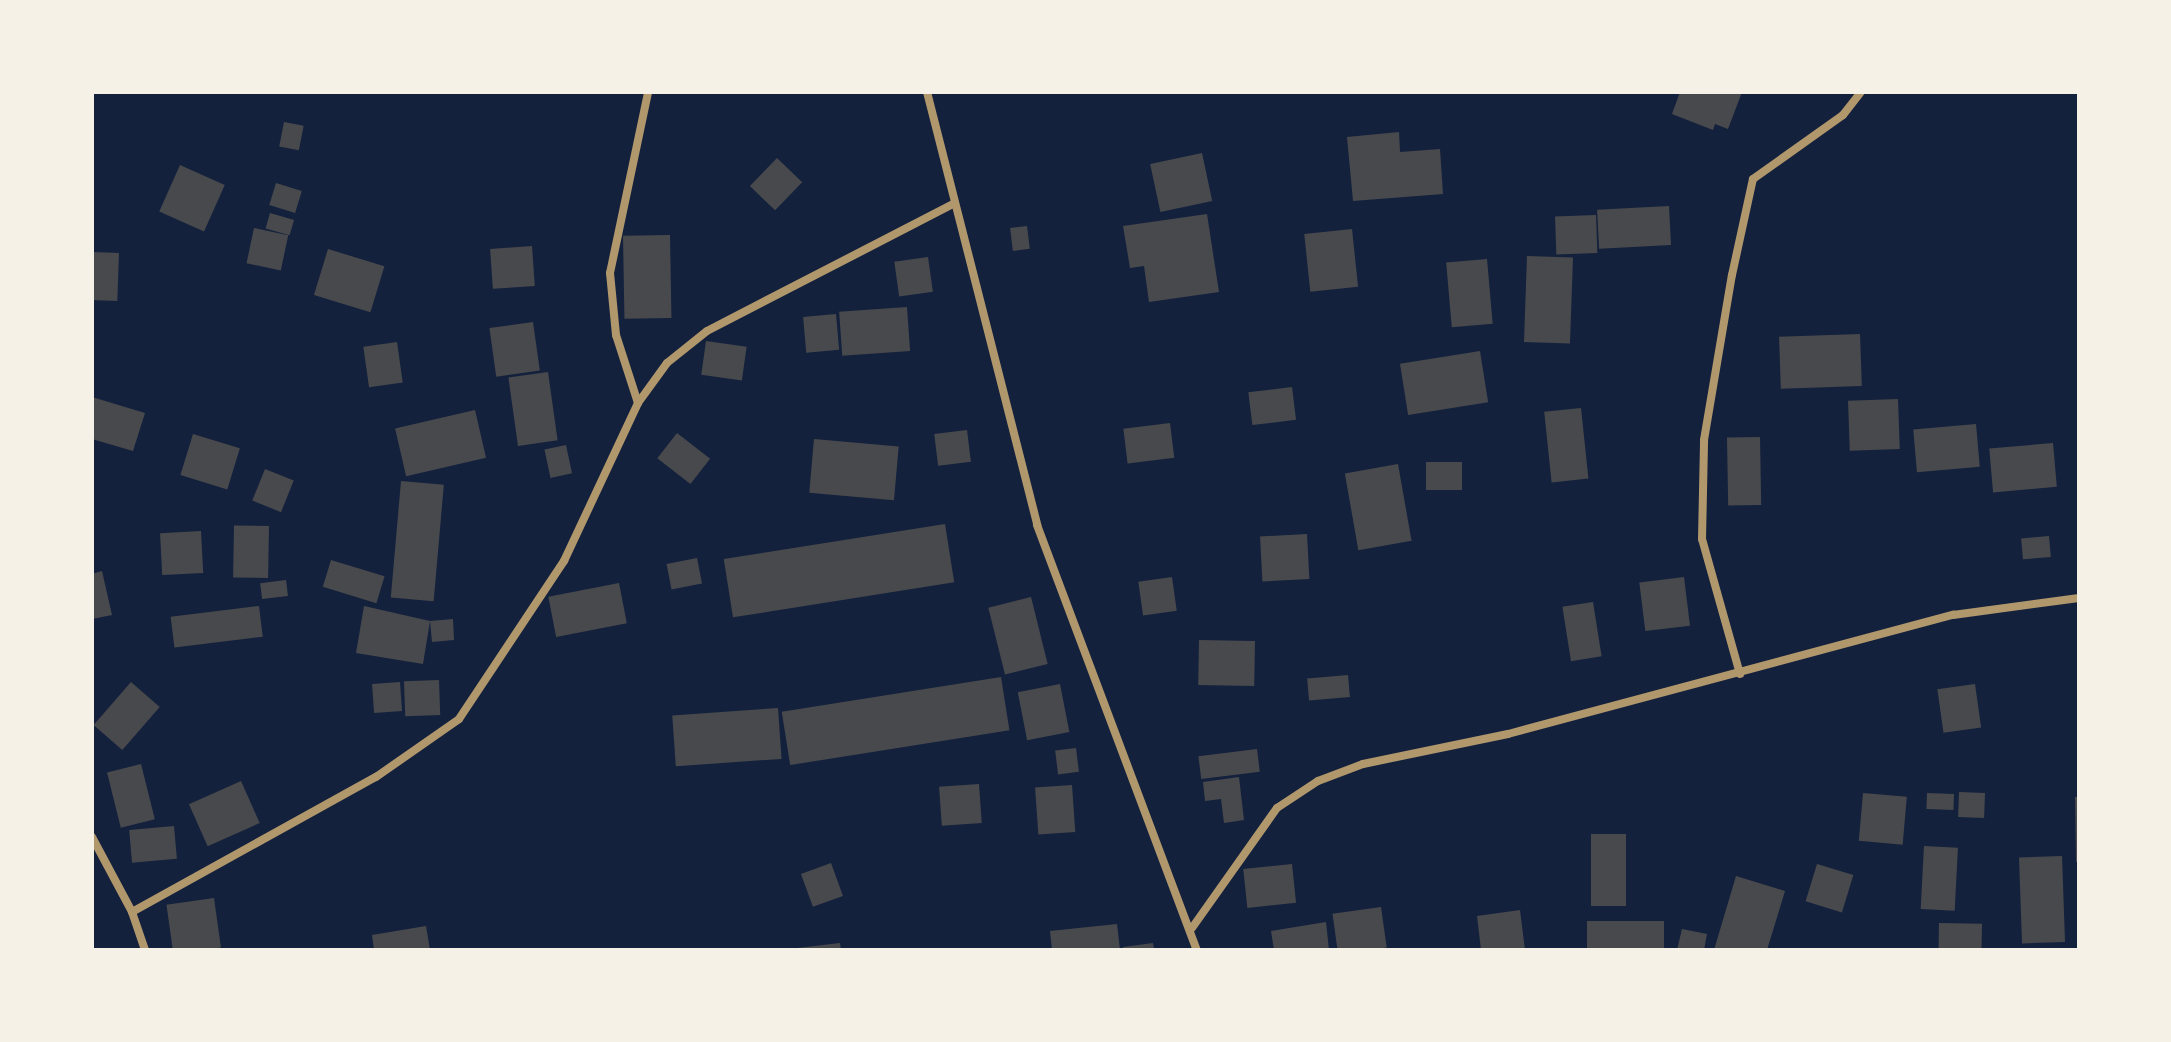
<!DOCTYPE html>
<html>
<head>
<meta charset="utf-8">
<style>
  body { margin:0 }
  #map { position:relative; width:2171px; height:1042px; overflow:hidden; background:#14213d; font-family:"IBM Plex Sans",sans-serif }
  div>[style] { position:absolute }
  .building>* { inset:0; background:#48494c; transform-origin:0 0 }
  .minor>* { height:8px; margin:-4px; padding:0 4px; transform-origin:4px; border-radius:4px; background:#b1986c }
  span { translate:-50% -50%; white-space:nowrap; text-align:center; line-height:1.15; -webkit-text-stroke:6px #f6f1e7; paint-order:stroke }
  .frame { position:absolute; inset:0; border:94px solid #f6f1e7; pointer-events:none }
</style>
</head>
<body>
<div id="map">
  <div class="building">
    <div style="clip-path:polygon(1680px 92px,1742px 92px,1728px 129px,1715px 124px,1713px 130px,1672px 114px)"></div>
    <div style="left:284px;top:122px;width:20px;height:25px;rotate:11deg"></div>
    <div style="clip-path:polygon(1399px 132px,1400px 152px,1440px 149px,1443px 194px,1353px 201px,1347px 137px)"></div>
    <div style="left:1202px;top:153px;width:49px;height:53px;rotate:78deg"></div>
    <div style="left:777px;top:158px;width:35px;height:39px;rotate:44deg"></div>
    <div style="left:180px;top:165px;width:49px;height:51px;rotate:24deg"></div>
    <div style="left:276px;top:183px;width:27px;height:23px;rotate:17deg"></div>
    <div style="left:1669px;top:206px;width:39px;height:72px;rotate:87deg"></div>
    <div style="left:270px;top:213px;width:25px;height:16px;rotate:16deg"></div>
    <div style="clip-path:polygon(1207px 214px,1219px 292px,1149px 302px,1144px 266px,1130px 268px,1123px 226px)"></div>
    <div style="left:1596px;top:215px;width:38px;height:41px;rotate:88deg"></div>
    <div style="left:1027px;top:226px;width:23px;height:17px;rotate:83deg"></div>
    <div style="left:254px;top:228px;width:35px;height:36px;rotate:12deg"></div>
    <div style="left:1352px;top:229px;width:58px;height:48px;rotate:84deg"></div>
    <div style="left:670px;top:235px;width:83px;height:47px;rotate:89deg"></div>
    <div style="left:532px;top:246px;width:40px;height:42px;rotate:86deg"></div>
    <div style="left:328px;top:249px;width:59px;height:48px;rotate:17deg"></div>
    <div style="left:92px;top:252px;width:27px;height:48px;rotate:2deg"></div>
    <div style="left:1527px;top:256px;width:46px;height:86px;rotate:2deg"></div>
    <div style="left:928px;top:257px;width:35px;height:34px;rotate:82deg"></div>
    <div style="left:1487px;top:259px;width:65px;height:41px;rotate:85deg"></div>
    <div style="left:907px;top:307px;width:44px;height:68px;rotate:86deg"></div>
    <div style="left:836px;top:314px;width:36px;height:33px;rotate:85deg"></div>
    <div style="left:533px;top:322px;width:49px;height:44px;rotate:82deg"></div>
    <div style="left:1860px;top:334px;width:52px;height:81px;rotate:88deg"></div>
    <div style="left:706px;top:341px;width:41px;height:34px;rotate:8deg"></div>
    <div style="left:397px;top:342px;width:41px;height:34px;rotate:82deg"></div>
    <div style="left:1480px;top:351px;width:52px;height:81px;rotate:81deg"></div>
    <div style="left:548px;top:372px;width:69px;height:40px;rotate:82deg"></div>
    <div style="left:1292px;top:387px;width:33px;height:44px;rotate:83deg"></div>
    <div style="clip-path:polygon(92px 397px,145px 413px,133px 451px,92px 439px)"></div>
    <div style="left:1898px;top:399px;width:50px;height:50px;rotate:88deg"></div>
    <div style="left:1581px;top:408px;width:71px;height:37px;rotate:84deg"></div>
    <div style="left:475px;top:410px;width:49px;height:82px;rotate:77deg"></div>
    <div style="left:1170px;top:423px;width:35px;height:47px;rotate:83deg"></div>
    <div style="left:1976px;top:424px;width:43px;height:63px;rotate:85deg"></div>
    <div style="left:967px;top:430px;width:32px;height:33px;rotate:83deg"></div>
    <div style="left:677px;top:433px;width:42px;height:32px;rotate:38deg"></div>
    <div style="left:193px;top:434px;width:49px;height:43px;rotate:17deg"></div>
    <div style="left:1760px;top:437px;width:68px;height:33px;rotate:89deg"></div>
    <div style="left:814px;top:439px;width:85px;height:54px;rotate:5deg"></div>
    <div style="left:2053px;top:443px;width:44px;height:64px;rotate:85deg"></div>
    <div style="left:566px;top:445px;width:29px;height:22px;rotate:78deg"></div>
    <div style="left:1462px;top:462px;width:28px;height:36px;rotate:90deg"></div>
    <div style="left:1398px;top:464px;width:78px;height:54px;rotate:80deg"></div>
    <div style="left:265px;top:469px;width:31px;height:34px;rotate:22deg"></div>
    <div style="left:401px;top:481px;width:43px;height:117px;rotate:5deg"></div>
    <div style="left:945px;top:524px;width:59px;height:224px;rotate:81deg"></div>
    <div style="left:269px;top:526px;width:52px;height:35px;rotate:91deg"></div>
    <div style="left:201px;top:531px;width:42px;height:41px;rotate:87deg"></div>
    <div style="left:1307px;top:534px;width:45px;height:47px;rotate:87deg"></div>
    <div style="left:2049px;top:536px;width:21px;height:28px;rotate:85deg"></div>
    <div style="left:697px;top:558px;width:26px;height:31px;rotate:79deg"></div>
    <div style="left:331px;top:560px;width:56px;height:28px;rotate:17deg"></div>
    <div style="clip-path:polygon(102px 571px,112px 615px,92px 619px,92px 574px)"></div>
    <div style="left:1172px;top:577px;width:34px;height:34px;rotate:82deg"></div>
    <div style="left:1684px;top:577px;width:49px;height:45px;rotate:83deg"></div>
    <div style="left:286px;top:580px;width:16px;height:26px;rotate:83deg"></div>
    <div style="left:619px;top:583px;width:41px;height:72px;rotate:79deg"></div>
    <div style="left:1031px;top:597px;width:69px;height:44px;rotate:76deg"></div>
    <div style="left:1593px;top:602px;width:55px;height:31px;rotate:81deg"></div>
    <div style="left:259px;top:606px;width:31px;height:89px;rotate:83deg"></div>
    <div style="clip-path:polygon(364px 606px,430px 621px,453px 619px,454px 640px,432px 642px,430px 621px,423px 664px,356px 653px)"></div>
    <div style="left:1199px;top:640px;width:56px;height:45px;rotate:1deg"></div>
    <div style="left:1348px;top:675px;width:22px;height:41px;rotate:85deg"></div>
    <div style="left:1001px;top:677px;width:54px;height:222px;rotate:81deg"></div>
    <div style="left:439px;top:680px;width:35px;height:35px;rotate:88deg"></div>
    <div style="left:131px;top:682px;width:38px;height:57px;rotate:41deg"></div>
    <div style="left:400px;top:682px;width:29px;height:28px;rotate:86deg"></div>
    <div style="left:1060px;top:684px;width:49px;height:43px;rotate:79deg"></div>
    <div style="left:1975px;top:684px;width:44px;height:38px;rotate:82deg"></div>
    <div style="left:778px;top:708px;width:51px;height:106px;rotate:86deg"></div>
    <div style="left:1076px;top:748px;width:24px;height:21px;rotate:83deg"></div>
    <div style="left:1257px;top:749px;width:23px;height:59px;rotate:83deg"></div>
    <div style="left:141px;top:764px;width:57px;height:35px;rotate:76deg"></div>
    <div style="clip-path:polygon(1239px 777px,1244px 820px,1224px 823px,1221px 799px,1205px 801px,1203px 782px)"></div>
    <div style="left:241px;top:781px;width:46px;height:57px;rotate:66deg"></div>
    <div style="left:979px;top:784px;width:39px;height:40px;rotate:86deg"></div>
    <div style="left:1072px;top:785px;width:47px;height:37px;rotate:86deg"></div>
    <div style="left:1959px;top:792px;width:26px;height:25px;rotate:2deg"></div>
    <div style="left:1863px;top:793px;width:44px;height:48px;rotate:5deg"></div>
    <div style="left:1927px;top:793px;width:27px;height:16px;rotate:2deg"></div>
    <div style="clip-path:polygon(2075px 797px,2079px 797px,2079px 862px,2076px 862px)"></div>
    <div style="left:174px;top:826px;width:33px;height:45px;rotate:85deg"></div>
    <div style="left:1591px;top:834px;width:35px;height:72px"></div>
    <div style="left:1924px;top:846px;width:34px;height:63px;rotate:3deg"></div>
    <div style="left:2062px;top:856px;width:86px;height:43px;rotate:88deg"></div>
    <div style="left:831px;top:863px;width:35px;height:32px;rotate:70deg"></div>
    <div style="left:1292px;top:864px;width:39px;height:49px;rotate:84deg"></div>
    <div style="left:1817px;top:864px;width:38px;height:39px;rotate:17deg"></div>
    <div style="clip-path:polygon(1736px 876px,1785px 891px,1767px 950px,1714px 950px)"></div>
    <div style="left:214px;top:898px;width:50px;height:48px;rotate:82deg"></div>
    <div style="left:1381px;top:907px;width:41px;height:49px;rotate:82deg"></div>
    <div style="clip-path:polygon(1520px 910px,1525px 950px,1481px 950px,1477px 916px)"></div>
    <div style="left:1587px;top:921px;width:77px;height:29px"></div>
    <div style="clip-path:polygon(1326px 922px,1329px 950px,1274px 950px,1271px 931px)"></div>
    <div style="left:1939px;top:923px;width:43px;height:27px;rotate:1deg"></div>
    <div style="clip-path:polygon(1117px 924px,1120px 950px,1052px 950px,1050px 931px)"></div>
    <div style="clip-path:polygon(426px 926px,430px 950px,374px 950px,372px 935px)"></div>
    <div style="clip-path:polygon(1682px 929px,1707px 934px,1704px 950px,1677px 950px)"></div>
    <div style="clip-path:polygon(840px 943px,841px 950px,797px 950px,797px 948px)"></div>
    <div style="clip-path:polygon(1153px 943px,1154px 950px,1123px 950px,1123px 947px)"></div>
  </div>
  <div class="minor">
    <div style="left:927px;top:92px;width:447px;rotate:75.7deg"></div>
    <div style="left:1037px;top:525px;width:454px;rotate:69.4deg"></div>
    <div style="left:638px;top:403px;width:71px;rotate:-107.9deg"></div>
    <div style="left:616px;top:335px;width:62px;rotate:-95.5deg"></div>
    <div style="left:610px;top:273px;width:185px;rotate:-78.1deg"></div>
    <div style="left:1740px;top:674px;width:140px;rotate:-105.7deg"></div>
    <div style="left:1702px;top:539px;width:99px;rotate:-88.8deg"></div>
    <div style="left:1704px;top:440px;width:167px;rotate:-80.4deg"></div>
    <div style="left:1732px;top:275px;width:98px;rotate:-77.7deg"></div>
    <div style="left:1753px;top:179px;width:110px;rotate:-35.4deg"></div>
    <div style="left:1843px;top:115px;width:29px;rotate:-52deg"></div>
    <div style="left:92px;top:837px;width:85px;rotate:61.9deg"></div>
    <div style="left:132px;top:912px;width:40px;rotate:71.1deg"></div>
    <div style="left:132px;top:912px;width:279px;rotate:-29deg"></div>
    <div style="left:376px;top:777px;width:101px;rotate:-34.9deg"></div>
    <div style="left:459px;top:719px;width:190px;rotate:-56.4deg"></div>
    <div style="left:564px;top:561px;width:174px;rotate:-64.9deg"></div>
    <div style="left:638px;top:403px;width:49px;rotate:-54.1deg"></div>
    <div style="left:667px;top:363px;width:51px;rotate:-38.7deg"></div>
    <div style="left:707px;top:331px;width:279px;rotate:-27.3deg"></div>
    <div style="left:1192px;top:928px;width:147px;rotate:-54.7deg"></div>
    <div style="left:1277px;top:808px;width:49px;rotate:-33.4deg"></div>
    <div style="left:1318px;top:781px;width:48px;rotate:-20.7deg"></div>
    <div style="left:1363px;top:764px;width:148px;rotate:-11.7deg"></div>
    <div style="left:1508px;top:734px;width:461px;rotate:-15deg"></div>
    <div style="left:1953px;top:615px;width:127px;rotate:-7.7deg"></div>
  </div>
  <div class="frame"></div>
</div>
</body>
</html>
